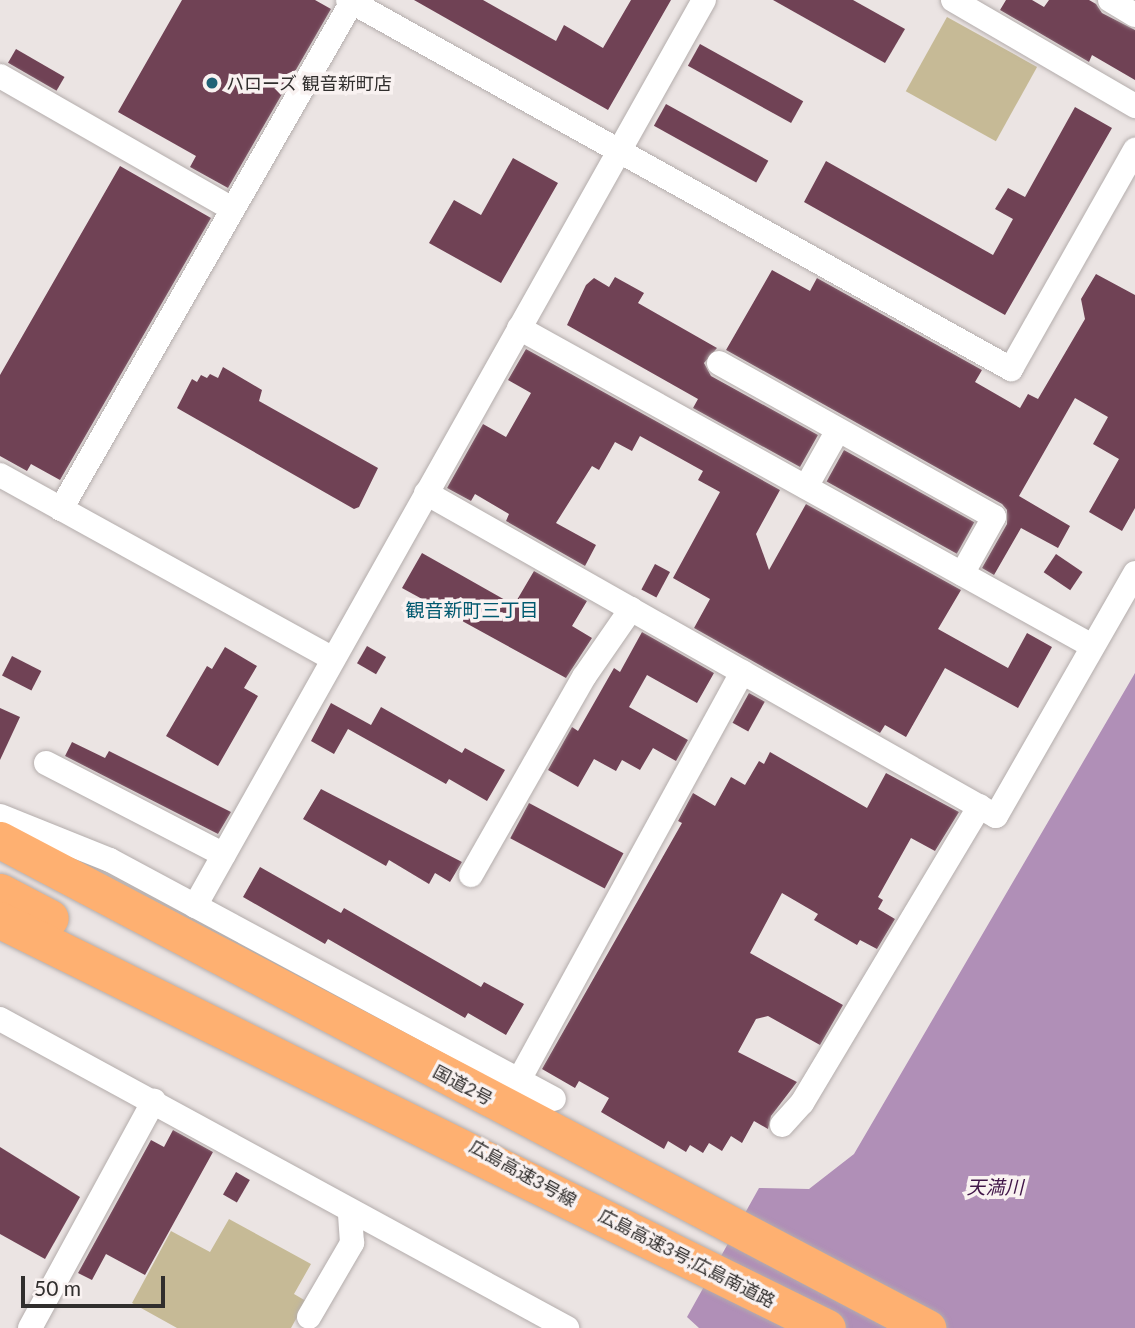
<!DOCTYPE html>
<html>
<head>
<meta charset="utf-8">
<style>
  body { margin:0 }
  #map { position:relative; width:1135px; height:1328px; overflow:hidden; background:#ebe4e3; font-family:Lato,"Noto Sans JP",sans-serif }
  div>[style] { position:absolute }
  .green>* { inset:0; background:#c6ba96; transform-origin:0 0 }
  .water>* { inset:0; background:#b08fb7 }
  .building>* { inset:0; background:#704255; transform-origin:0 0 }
  .roads { filter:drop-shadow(0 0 2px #b4adac) drop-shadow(0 0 2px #b4adac) }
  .minor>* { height:24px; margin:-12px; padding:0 12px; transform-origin:12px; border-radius:12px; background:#fff }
  .highway>* { height:37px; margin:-18.5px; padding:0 18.5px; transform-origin:18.5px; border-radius:18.5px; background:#feb071 }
  .dots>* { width:19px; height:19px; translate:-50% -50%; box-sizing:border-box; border:4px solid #f9f2f1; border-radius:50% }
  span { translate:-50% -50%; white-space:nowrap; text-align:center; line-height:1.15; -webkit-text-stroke:7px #f9f2f1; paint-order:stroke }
  .poi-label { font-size:18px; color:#302e2d }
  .left { translate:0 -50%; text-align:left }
  .street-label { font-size:18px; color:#302e2d }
  .neighbourhood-label { font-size:19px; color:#00596f }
  .water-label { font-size:19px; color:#401648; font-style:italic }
  .scale { position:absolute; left:21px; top:1276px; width:144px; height:32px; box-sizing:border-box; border:4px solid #302e2d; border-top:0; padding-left:9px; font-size:21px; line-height:24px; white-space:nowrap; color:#302e2d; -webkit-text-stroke:5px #f9f2f1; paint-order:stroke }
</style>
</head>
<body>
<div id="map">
  <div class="green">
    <div style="left:947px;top:17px;width:103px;height:85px;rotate:29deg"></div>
    <div style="clip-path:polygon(229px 1219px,311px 1264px,294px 1294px,306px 1301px,291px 1328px,177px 1328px,132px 1303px,171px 1231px,210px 1252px)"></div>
  </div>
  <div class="water">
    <div style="clip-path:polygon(1135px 673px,1135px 1328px,699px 1328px,687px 1317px,759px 1188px,809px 1189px,854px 1154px)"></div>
  </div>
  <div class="building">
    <div style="clip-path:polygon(182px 0,315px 0,331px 9px,228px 188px,190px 167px,196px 156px,118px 112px)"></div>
    <div style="clip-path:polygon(414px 0,483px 0,556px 41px,564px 25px,603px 48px,631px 0,671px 0,608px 110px)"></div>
    <div style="clip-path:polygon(773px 0,853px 0,905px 29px,885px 63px)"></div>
    <div style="clip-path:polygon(1006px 0,1032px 0,1044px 7px,1049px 0,1089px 0,1096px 4px,1102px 13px,1135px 30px,1135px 80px,1092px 55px,1089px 62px,1000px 10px)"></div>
    <div style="left:700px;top:44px;width:118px;height:25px;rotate:29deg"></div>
    <div style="left:16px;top:49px;width:56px;height:16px;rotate:30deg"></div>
    <div style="left:666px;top:104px;width:117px;height:25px;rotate:29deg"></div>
    <div style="clip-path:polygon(1075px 107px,1112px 128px,1005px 315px,804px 202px,826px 161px,993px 255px,1013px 219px,995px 209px,1008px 188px,1025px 197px)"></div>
    <div style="clip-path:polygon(513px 158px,558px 183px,501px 283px,429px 243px,454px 200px,481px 215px)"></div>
    <div style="clip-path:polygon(120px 166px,211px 218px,60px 480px,31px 464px,27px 471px,0 456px,0 375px)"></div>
    <div style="clip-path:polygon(772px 270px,810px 291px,817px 278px,982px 370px,975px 382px,1020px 408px,1028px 394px,1038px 399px,1085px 319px,1081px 299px,1096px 274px,1135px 295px,1135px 508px,1122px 531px,1089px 512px,1119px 459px,1093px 444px,1108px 417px,1075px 398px,1019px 496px,1070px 526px,1058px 548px,1021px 528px,994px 575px,982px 568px,1007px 524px,1007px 510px,1002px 504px,726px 350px)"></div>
    <div style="clip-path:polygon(615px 277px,644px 293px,638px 303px,717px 348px,704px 363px,711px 376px,818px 435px,800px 467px,693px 408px,698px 399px,567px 325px,586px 285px,594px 278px,609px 287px)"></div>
    <div style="clip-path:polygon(526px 349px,780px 490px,756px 534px,769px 570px,806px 504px,961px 590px,938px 629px,1008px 668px,1027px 633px,1052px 647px,1018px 708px,945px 668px,906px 737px,885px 725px,880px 733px,694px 628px,710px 599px,673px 578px,720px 492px,698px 480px,703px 471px,640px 436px,632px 451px,615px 442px,599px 470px,592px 466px,556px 523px,596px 545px,585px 566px,506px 521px,509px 514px,475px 494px,471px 501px,447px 488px,483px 424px,506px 437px,531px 393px,508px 380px)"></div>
    <div style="clip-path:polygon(223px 367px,262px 390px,259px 401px,378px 468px,359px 507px,354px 509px,177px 408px,192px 379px,197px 382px,201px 375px,207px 378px,210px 374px,218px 378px)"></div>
    <div style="left:844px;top:450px;width:149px;height:36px;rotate:29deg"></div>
    <div style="clip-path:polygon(422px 553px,514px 605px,534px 571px,587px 601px,572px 626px,592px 638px,566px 678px,402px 588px)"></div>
    <div style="left:1056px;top:554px;width:32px;height:22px;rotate:34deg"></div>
    <div style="left:655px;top:564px;width:17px;height:29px;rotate:28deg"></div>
    <div style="clip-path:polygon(642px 632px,714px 673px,697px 703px,647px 675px,629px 707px,688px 740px,676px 761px,653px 748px,640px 770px,622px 760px,616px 771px,594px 759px,578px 787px,548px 770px,572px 727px,578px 731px,614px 668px,620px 672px)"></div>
    <div style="left:367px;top:646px;width:22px;height:20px;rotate:30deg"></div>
    <div style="clip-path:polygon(225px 647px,257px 666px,244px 688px,258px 696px,218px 766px,166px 736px,207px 666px,212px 669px)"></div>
    <div style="left:12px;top:656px;width:33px;height:22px;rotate:27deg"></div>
    <div style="left:749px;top:693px;width:18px;height:34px;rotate:29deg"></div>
    <div style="clip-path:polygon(331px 703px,371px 725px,381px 707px,462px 753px,465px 748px,505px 770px,487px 801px,449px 779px,446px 784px,348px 729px,334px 754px,311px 741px)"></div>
    <div style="clip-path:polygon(0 708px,20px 717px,0 760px)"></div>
    <div style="clip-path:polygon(72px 742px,105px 758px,109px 751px,231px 812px,218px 834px,65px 756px)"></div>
    <div style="clip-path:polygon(770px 752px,867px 808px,886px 773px,959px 812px,935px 851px,911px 838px,878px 897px,883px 900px,878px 909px,895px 919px,877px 949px,860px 940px,857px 945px,814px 920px,818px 914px,782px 893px,750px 953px,843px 1005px,820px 1045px,768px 1016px,756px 1019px,738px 1052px,797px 1082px,771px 1116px,768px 1129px,754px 1121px,742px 1143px,731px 1136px,722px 1151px,709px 1143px,703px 1153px,690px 1145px,686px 1152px,668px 1141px,664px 1149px,601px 1112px,609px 1098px,579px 1081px,575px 1088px,542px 1069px,682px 823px,678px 821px,693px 793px,715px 806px,731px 777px,745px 785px,759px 761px,764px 764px)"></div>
    <div style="clip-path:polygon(321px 789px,462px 862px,450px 882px,435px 873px,429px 884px,389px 860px,386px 866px,303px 819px)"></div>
    <div style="left:529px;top:803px;width:107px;height:40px;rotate:28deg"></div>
    <div style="clip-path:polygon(260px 867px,341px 913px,344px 908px,481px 987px,484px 982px,524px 1004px,506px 1035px,468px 1013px,465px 1018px,328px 939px,325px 944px,243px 897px)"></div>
    <div style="clip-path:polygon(173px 1130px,213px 1152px,145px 1275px,106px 1254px,92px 1280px,78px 1273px,151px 1140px,164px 1147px)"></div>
    <div style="clip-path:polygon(0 1147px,80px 1197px,45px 1259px,0 1234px)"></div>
    <div style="left:236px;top:1172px;width:16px;height:26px;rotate:30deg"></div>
  </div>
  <div class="roads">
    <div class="minor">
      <div style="left:348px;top:0;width:759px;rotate:29.1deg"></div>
      <div style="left:1011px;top:369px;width:252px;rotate:-60.5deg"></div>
      <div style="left:953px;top:0;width:211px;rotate:30.2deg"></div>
      <div style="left:1110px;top:0;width:29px;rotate:31deg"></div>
      <div style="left:0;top:76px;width:267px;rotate:29.8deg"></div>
      <div style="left:519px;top:328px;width:655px;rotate:29.03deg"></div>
      <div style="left:719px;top:363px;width:315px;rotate:29.2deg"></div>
      <div style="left:994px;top:517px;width:65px;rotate:119.3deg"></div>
      <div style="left:0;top:475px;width:379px;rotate:28.9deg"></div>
      <div style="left:806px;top:487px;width:65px;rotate:-60.7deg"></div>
      <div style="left:426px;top:493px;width:655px;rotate:29.54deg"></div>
      <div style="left:996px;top:816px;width:280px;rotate:-60.2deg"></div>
      <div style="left:61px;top:509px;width:587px;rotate:-60.16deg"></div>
      <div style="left:46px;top:763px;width:200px;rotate:27.3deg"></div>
      <div style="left:0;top:816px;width:118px;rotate:21.8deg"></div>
      <div style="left:110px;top:860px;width:504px;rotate:28.29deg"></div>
      <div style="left:471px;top:875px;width:228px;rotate:-60.3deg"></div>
      <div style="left:584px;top:677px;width:83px;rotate:-55.3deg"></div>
      <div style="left:195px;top:906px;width:1039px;rotate:-60.67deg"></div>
      <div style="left:0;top:1019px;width:646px;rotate:28.59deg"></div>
      <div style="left:519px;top:1080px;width:465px;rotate:-61.3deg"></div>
      <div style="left:782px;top:1125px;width:30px;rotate:-48deg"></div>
      <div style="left:802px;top:1103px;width:346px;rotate:-59.1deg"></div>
      <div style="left:309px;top:1317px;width:86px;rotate:-59.8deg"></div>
      <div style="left:352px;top:1243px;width:31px;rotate:-94deg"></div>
      <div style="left:30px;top:1328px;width:259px;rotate:-61.4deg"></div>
    </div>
    <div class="highway">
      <div style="left:0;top:840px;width:1048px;rotate:27.76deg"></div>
      <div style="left:0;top:892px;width:56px;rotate:27.5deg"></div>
      <div style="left:0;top:920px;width:922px;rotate:26.26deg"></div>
    </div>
  </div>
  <div class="dots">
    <div style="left:212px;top:83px;background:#206276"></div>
  </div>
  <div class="poi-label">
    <span class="left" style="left:226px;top:83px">ハローズ 観音新町店</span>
  </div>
  <div class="street-label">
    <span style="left:463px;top:1085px;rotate:28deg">国道2号</span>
    <span style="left:523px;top:1173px;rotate:29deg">広島高速3号線</span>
    <span style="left:687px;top:1258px;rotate:27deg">広島高速3号;広島南道路</span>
  </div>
  <div class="neighbourhood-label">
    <span style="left:472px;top:610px">観音新町三丁目</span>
  </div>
  <div class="water-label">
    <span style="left:995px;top:1187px">天満川</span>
  </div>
  <div class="scale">50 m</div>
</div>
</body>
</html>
